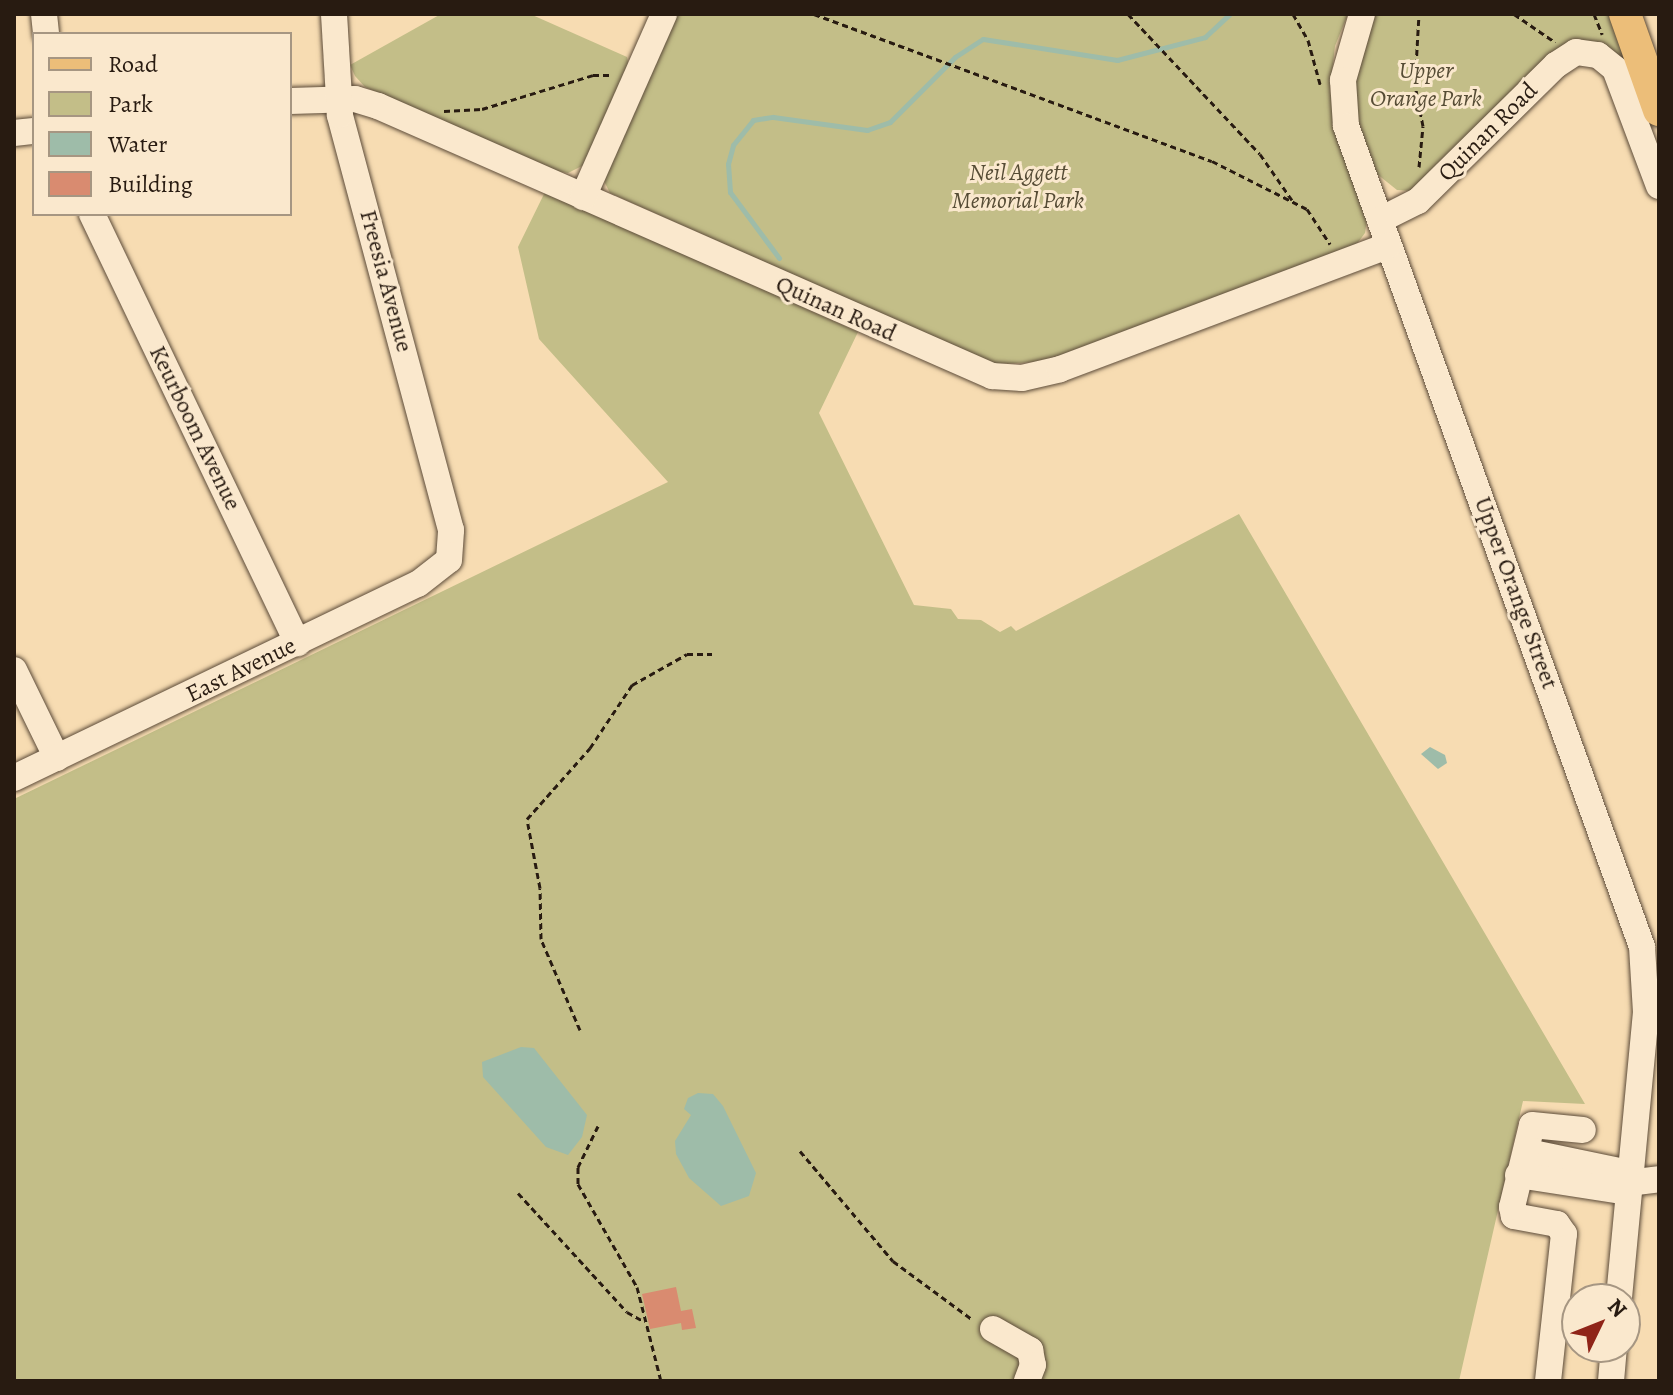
<!DOCTYPE html>
<html>
<head>
<meta charset="utf-8">
<style>
  body { margin:0 }
  #map { position:relative; width:1673px; height:1395px; overflow:hidden; background:#f7dcb2; font-family:Alegreya,serif }
  div>[style] { position:absolute }
  .green>* { inset:0; background:#c3be88 }
  .water>* { inset:0; background:#9ebca9 }
  .stream>* { height:5px; margin:-2.5px; padding:0 2.5px; transform-origin:2.5px; border-radius:2.5px; background:#9ebca9 }
  .building>* { inset:0; background:#d98b70 }
  .path>* { height:3px; margin-top:-1.5px; transform-origin:0; background:repeating-linear-gradient(90deg,#281b11 0 6px,transparent 0 10px) }
  .roads { filter:drop-shadow(0 0 2px #5c4b39) drop-shadow(0 0 2px #5c4b39) }
  .minor>* { height:26px; margin:-13px; padding:0 13px; transform-origin:13px; border-radius:13px; background:#fae8cd }
  .major>* { height:32px; margin:-16px; padding:0 16px; transform-origin:16px; border-radius:16px; background:#ecbe79 }
  span { translate:-50% -50%; white-space:nowrap; text-align:center; line-height:1.15; -webkit-text-stroke:6px #fae8cd; paint-order:stroke }
  .park-label { font-size:24px; color:#564c35; font-style:italic }
  .street-label { font-size:24px; color:#281b11 }
  .frame { position:absolute; inset:0; border:16px solid #281b11; pointer-events:none }
  .legend { position:absolute; left:32px; top:32px; width:260px; height:184px; box-sizing:border-box; background:#fae8cd; border:2px solid #a69682; margin:0; padding:10px 14px; list-style:none; font-size:24px; color:#281b11 }
  .legend li { display:flex; align-items:center; gap:16px; height:40px }
  .legend b { width:40px; border:2px solid #a69682 }
  .north { position:absolute; left:1561px; top:1283px; width:80px; height:80px; box-sizing:border-box; background:#fae8cd; border:2px solid #a69682; border-radius:50%; rotate:47deg; font-size:22px; font-weight:700; line-height:32px; text-align:center; color:#281b11 }
  .north::after { content:''; display:block; margin:auto; width:28px; height:36px; background:#8f2418; clip-path:polygon(50% 0,100% 100%,50% 72%,0 100%) }
</style>
</head>
<body>
<div id="map">
  <div class="green">
    <div style="clip-path:polygon(441px 14px,530px 14px,627px 57px,629px 67px,584px 165px,568px 173px,555px 171px,365px 87px,355px 76px,350px 65px)"></div>
    <div style="clip-path:polygon(674px 14px,1348px 14px,1335px 46px,1330px 90px,1335px 129px,1367px 219px,1365px 233px,1356px 245px,1105px 343px,1038px 362px,993px 364px,610px 193px,604px 181px)"></div>
    <div style="clip-path:polygon(1374px 14px,1610px 14px,1629px 65px,1594px 44px,1411px 191px,1397px 190px,1377px 174px,1359px 124px,1354px 89px)"></div>
    <div style="clip-path:polygon(545px 192px,858px 332px,819px 413px,914px 605px,951px 609px,958px 619px,981px 620px,1000px 632px,1011px 626px,1016px 631px,1239px 514px,1585px 1104px,1523px 1101px,1459px 1381px,14px 1381px,14px 799px,668px 482px,539px 339px,518px 247px)"></div>
  </div>
  <div class="water">
    <div style="clip-path:polygon(1430px 747px,1445px 755px,1447px 763px,1438px 769px,1421px 754px)"></div>
    <div style="clip-path:polygon(521px 1047px,534px 1048px,587px 1115px,582px 1137px,568px 1155px,546px 1147px,483px 1077px,482px 1062px)"></div>
    <div style="clip-path:polygon(698px 1093px,713px 1094px,723px 1106px,756px 1173px,749px 1196px,721px 1206px,689px 1178px,676px 1154px,675px 1141px,691px 1115px,684px 1109px,688px 1098px)"></div>
  </div>
  <div class="stream">
    <div style="left:779px;top:258px;width:82px;rotate:-126.6deg"></div>
    <div style="left:730px;top:192px;width:28px;rotate:-94deg"></div>
    <div style="left:728px;top:164px;width:20px;rotate:-75deg"></div>
    <div style="left:733px;top:145px;width:32px;rotate:-51deg"></div>
    <div style="left:753px;top:120px;width:20px;rotate:-9deg"></div>
    <div style="left:773px;top:117px;width:95px;rotate:7.9deg"></div>
    <div style="left:867px;top:130px;width:24px;rotate:-19deg"></div>
    <div style="left:890px;top:122px;width:92px;rotate:-45deg"></div>
    <div style="left:955px;top:57px;width:33px;rotate:-33deg"></div>
    <div style="left:983px;top:39px;width:136px;rotate:8.9deg"></div>
    <div style="left:1117px;top:60px;width:91px;rotate:-14.6deg"></div>
    <div style="left:1205px;top:37px;width:34px;rotate:-43deg"></div>
  </div>
  <div class="building">
    <div style="clip-path:polygon(676px 1287px,681px 1311px,692px 1309px,696px 1328px,682px 1330px,681px 1323px,650px 1329px,642px 1294px)"></div>
  </div>
  <div class="path">
    <div style="left:814px;top:14px;width:424px;rotate:20.3deg"></div>
    <div style="left:1212px;top:161px;width:106px;rotate:26.8deg"></div>
    <div style="left:1307px;top:209px;width:42px;rotate:56.7deg"></div>
    <div style="left:1128px;top:14px;width:192px;rotate:46.7deg"></div>
    <div style="left:1260px;top:154px;width:56px;rotate:55.2deg"></div>
    <div style="left:1293px;top:14px;width:30px;rotate:60deg"></div>
    <div style="left:1308px;top:40px;width:46px;rotate:74.7deg"></div>
    <div style="left:1514px;top:14px;width:50px;rotate:34.3deg"></div>
    <div style="left:1594px;top:14px;width:22px;rotate:68deg"></div>
    <div style="left:444px;top:111px;width:38px;rotate:-3deg"></div>
    <div style="left:482px;top:109px;width:116px;rotate:-17deg"></div>
    <div style="left:593px;top:75px;width:19px"></div>
    <div style="left:1419px;top:167px;width:41px;rotate:-84.4deg"></div>
    <div style="left:1423px;top:126px;width:42px;rotate:-101deg"></div>
    <div style="left:1415px;top:85px;width:71px;rotate:-86.8deg"></div>
    <div style="left:580px;top:1030px;width:99px;rotate:-113.2deg"></div>
    <div style="left:541px;top:939px;width:51px;rotate:-91.1deg"></div>
    <div style="left:540px;top:888px;width:70px;rotate:-100.7deg"></div>
    <div style="left:527px;top:819px;width:95px;rotate:-48.4deg"></div>
    <div style="left:590px;top:748px;width:76px;rotate:-56.3deg"></div>
    <div style="left:632px;top:685px;width:63px;rotate:-29.4deg"></div>
    <div style="left:687px;top:654px;width:25px"></div>
    <div style="left:598px;top:1126px;width:46px;rotate:116deg"></div>
    <div style="left:578px;top:1167px;width:17px;rotate:90deg"></div>
    <div style="left:578px;top:1184px;width:119px;rotate:60.2deg"></div>
    <div style="left:637px;top:1287px;width:97px;rotate:75.7deg"></div>
    <div style="left:800px;top:1151px;width:144px;rotate:49.8deg"></div>
    <div style="left:893px;top:1261px;width:99px;rotate:36.4deg"></div>
    <div style="left:518px;top:1193px;width:161px;rotate:47.5deg"></div>
    <div style="left:627px;top:1312px;width:18px;rotate:29deg"></div>
  </div>
  <div class="roads">
    <div class="minor">
      <div style="left:44px;top:14px;width:20px;rotate:84deg"></div>
      <div style="left:1362px;top:14px;width:69px;rotate:106.1deg"></div>
      <div style="left:1343px;top:80px;width:46px;rotate:86.3deg"></div>
      <div style="left:1346px;top:126px;width:873px;rotate:70.17deg"></div>
      <div style="left:1642px;top:947px;width:65px;rotate:86.5deg"></div>
      <div style="left:1646px;top:1012px;width:288px;rotate:95.4deg"></div>
      <div style="left:290px;top:101px;width:65px;rotate:-1.8deg"></div>
      <div style="left:355px;top:99px;width:24px;rotate:17deg"></div>
      <div style="left:378px;top:106px;width:671px;rotate:23.74deg"></div>
      <div style="left:992px;top:376px;width:30px;rotate:4deg"></div>
      <div style="left:1022px;top:378px;width:39px;rotate:-13deg"></div>
      <div style="left:1060px;top:369px;width:350px;rotate:-20.6deg"></div>
      <div style="left:14px;top:133px;width:20px;rotate:-6deg"></div>
      <div style="left:583px;top:197px;width:200px;rotate:-66.1deg"></div>
      <div style="left:92px;top:214px;width:476px;rotate:64.4deg"></div>
      <div style="left:1380px;top:220px;width:42px;rotate:-26.6deg"></div>
      <div style="left:1418px;top:201px;width:194px;rotate:-44.6deg"></div>
      <div style="left:1556px;top:65px;width:24px;rotate:-33deg"></div>
      <div style="left:1576px;top:52px;width:22px;rotate:8deg"></div>
      <div style="left:1598px;top:55px;width:22px;rotate:39deg"></div>
      <div style="left:1615px;top:69px;width:125px;rotate:69.4deg"></div>
      <div style="left:14px;top:670px;width:98px;rotate:64deg"></div>
      <div style="left:14px;top:778px;width:448px;rotate:-25.7deg"></div>
      <div style="left:418px;top:584px;width:39px;rotate:-38deg"></div>
      <div style="left:449px;top:560px;width:30px;rotate:-86deg"></div>
      <div style="left:451px;top:530px;width:430px;rotate:-105deg"></div>
      <div style="left:340px;top:115px;width:101px;rotate:-93.4deg"></div>
      <div style="left:1528px;top:1152px;width:103px;rotate:11.7deg"></div>
      <div style="left:1518px;top:1175px;width:111px;rotate:8.8deg"></div>
      <div style="left:1628px;top:1183px;width:31px;rotate:-7deg"></div>
      <div style="left:993px;top:1329px;width:43px;rotate:29.6deg"></div>
      <div style="left:1030px;top:1350px;width:15px;rotate:79deg"></div>
      <div style="left:1033px;top:1365px;width:17px;rotate:111deg"></div>
      <div style="left:1548px;top:1381px;width:148px;rotate:-83.8deg"></div>
      <div style="left:1564px;top:1234px;width:12px;rotate:-125deg"></div>
      <div style="left:1557px;top:1224px;width:44px;rotate:-169.5deg"></div>
      <div style="left:1514px;top:1216px;width:9px;rotate:-103deg"></div>
      <div style="left:1512px;top:1207px;width:84px;rotate:-76.3deg"></div>
      <div style="left:1532px;top:1125px;width:51px;rotate:5.6deg"></div>
      <div style="left:1611px;top:1381px;width:34px;rotate:-85deg"></div>
    </div>
    <div class="major">
      <div style="left:1625px;top:14px;width:102px;rotate:70.5deg"></div>
    </div>
  </div>
  <div class="park-label">
    <span style="left:1426px;top:85px">Upper<br>Orange Park</span>
    <span style="left:1018px;top:187px">Neil Aggett<br>Memorial Park</span>
  </div>
  <div class="street-label">
    <span style="left:1488px;top:132px;rotate:-45deg">Quinan Road</span>
    <span style="left:386px;top:281px;rotate:75deg">Freesia Avenue</span>
    <span style="left:836px;top:309px;rotate:24deg">Quinan Road</span>
    <span style="left:195px;top:428px;rotate:64deg">Keurboom Avenue</span>
    <span style="left:1516px;top:593px;rotate:70deg">Upper Orange Street</span>
    <span style="left:241px;top:670px;rotate:-26deg">East Avenue</span>
  </div>
  <div class="frame"></div>
  <ul class="legend">
  <li><b style="height:10px;background:#ecbe79"></b>Road</li>
  <li><b style="height:22px;background:#c3be88"></b>Park</li>
  <li><b style="height:22px;background:#9ebca9"></b>Water</li>
  <li><b style="height:22px;background:#d98b70"></b>Building</li>
  </ul>
  <div class="north">N</div>
</div>
</body>
</html>
